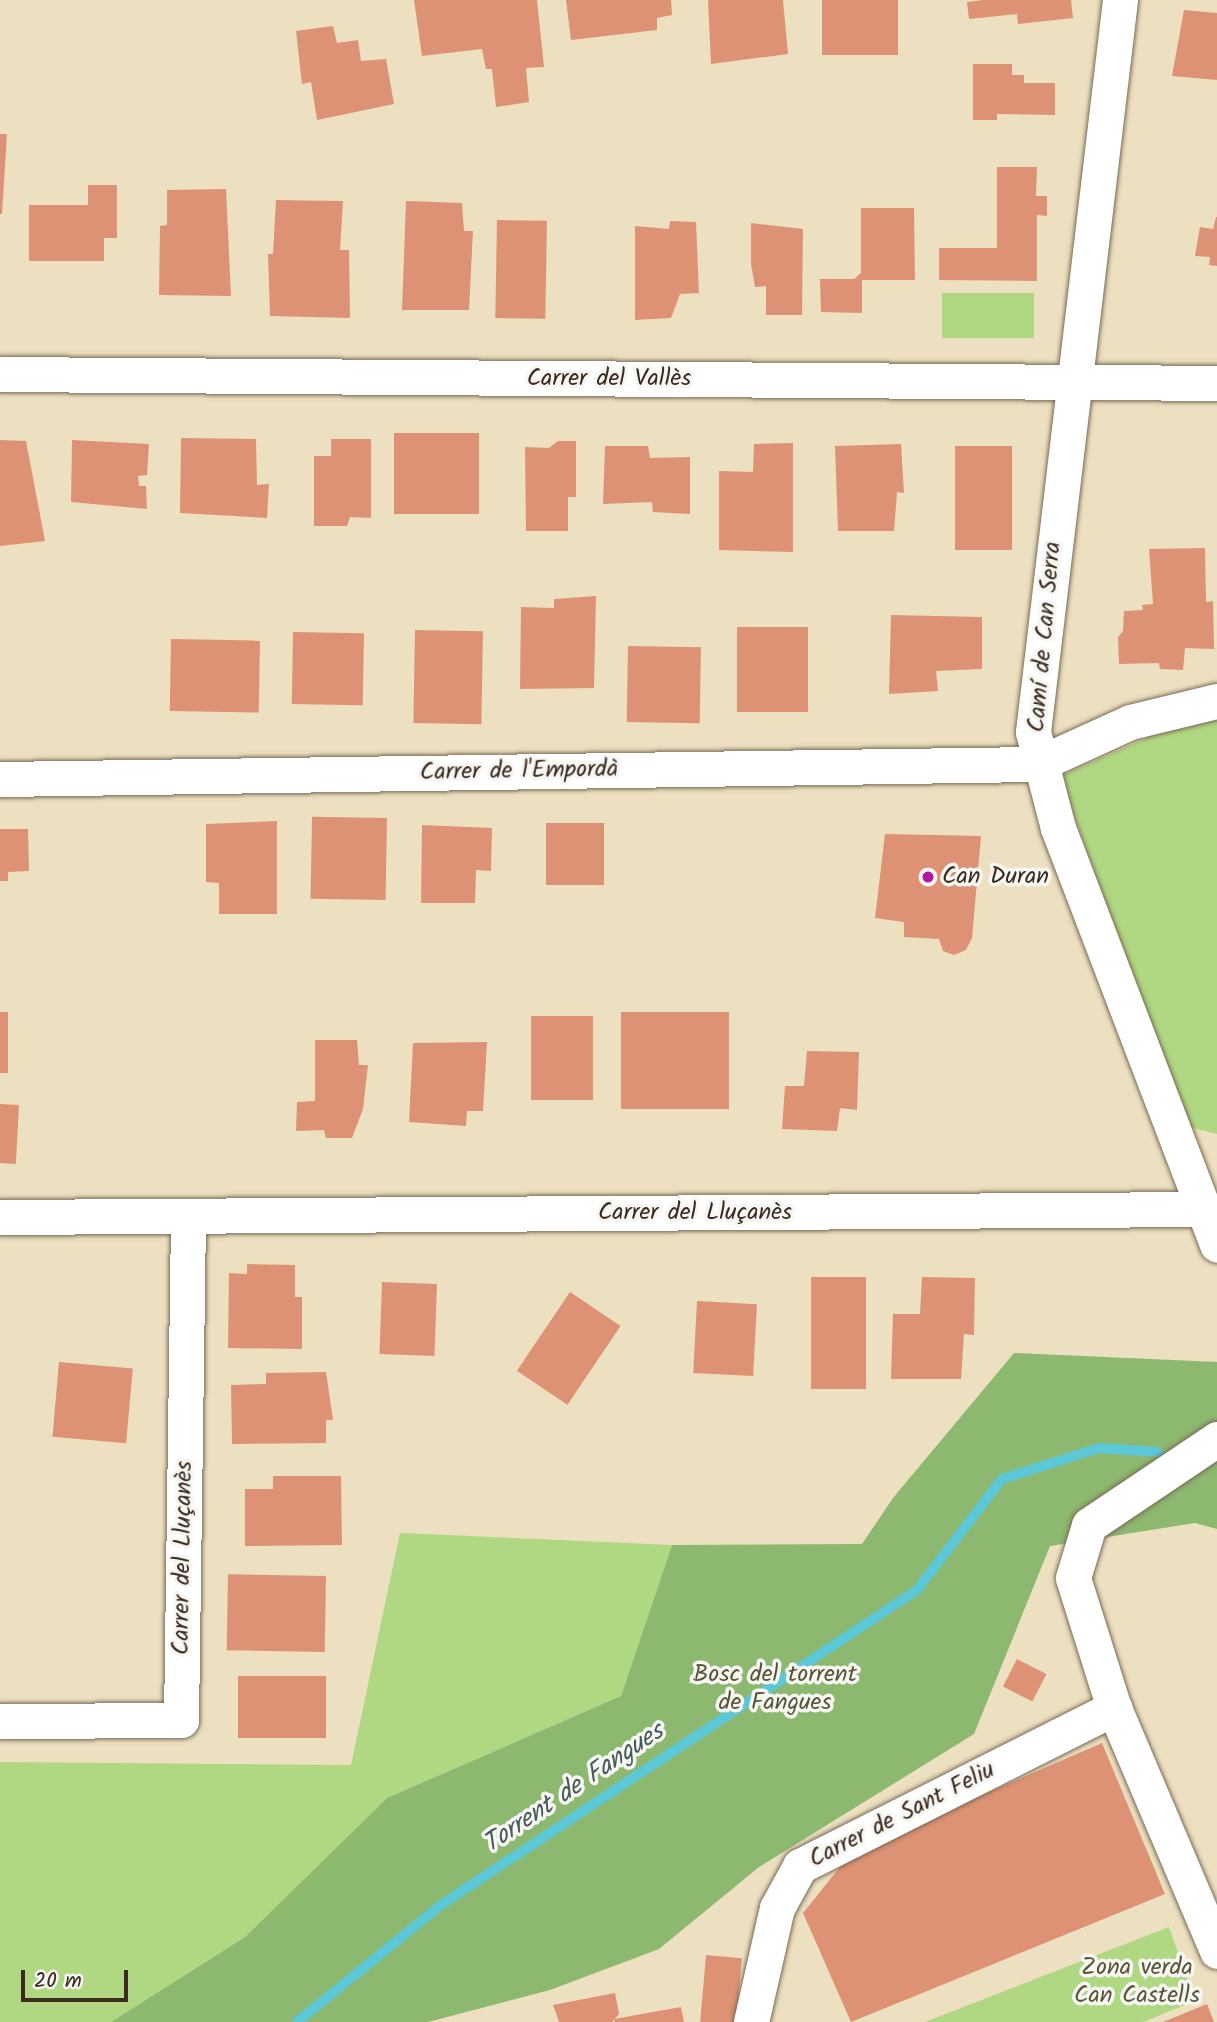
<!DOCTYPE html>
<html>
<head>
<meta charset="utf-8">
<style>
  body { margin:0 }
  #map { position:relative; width:1217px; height:2022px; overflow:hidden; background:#ece0c0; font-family:Kalam,sans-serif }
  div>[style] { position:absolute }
  .green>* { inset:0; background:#b0d781; transform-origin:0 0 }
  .forest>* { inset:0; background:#8cb86f }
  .stream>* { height:10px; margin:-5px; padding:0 5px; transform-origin:5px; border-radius:5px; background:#5cc7d7 }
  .building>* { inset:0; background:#dd9275; transform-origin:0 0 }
  .roads { filter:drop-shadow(0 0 2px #796a57) drop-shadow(0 0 2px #796a57) }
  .street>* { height:35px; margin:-17.5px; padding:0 17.5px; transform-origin:17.5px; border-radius:17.5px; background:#fff }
  .dots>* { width:19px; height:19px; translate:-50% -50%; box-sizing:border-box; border:4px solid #f6f6f2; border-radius:50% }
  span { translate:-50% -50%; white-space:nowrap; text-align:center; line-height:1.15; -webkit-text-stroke:7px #f6f6f2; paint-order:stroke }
  .street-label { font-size:24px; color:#3b2a1e }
  .poi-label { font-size:24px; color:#3b2a1e }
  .left { translate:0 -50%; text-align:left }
  .park-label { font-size:24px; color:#585537 }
  .water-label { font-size:26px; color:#455956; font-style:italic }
  .scale { position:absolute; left:21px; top:1970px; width:107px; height:32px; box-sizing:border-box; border:4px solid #3b2a1e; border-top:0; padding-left:9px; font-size:21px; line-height:24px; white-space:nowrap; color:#3b2a1e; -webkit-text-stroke:5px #f6f6f2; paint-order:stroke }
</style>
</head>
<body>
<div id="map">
  <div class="green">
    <div style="left:942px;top:293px;width:92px;height:45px"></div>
    <div style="clip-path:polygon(1217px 716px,1217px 1134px,1186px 1126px,1060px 776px,1174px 726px)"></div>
    <div style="clip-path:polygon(400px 1533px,672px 1545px,621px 1696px,387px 1798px,245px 1937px,111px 2022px,0 2022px,0 1762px,351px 1765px)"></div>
    <div style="clip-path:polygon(1169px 1927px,1195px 2001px,1143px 2022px,925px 2022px)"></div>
  </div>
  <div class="forest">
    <div style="clip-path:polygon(1014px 1353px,1217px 1362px,1217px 1529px,1195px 1523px,1050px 1546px,974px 1734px,759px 1867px,659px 1949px,550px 1990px,428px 2022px,111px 2022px,245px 1937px,387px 1798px,621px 1696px,672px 1545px,862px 1544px,893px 1498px)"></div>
  </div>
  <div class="stream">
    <div style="left:297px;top:2022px;width:186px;rotate:-39.1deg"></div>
    <div style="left:441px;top:1905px;width:571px;rotate:-33.5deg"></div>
    <div style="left:917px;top:1590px;width:140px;rotate:-52.6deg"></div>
    <div style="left:1002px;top:1479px;width:102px;rotate:-17.7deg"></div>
    <div style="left:1099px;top:1448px;width:59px;rotate:3.9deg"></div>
  </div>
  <div class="building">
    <div style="clip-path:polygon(414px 0,537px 0,544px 67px,526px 68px,529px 102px,496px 107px,492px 69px,486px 69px,482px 49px,422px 56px)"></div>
    <div style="clip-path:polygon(566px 0,671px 0,672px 15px,657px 18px,657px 30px,571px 40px)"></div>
    <div style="clip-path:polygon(708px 0,783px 0,788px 54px,711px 64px)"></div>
    <div style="left:822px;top:0;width:76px;height:55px"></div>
    <div style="clip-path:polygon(983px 0,1071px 0,1073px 18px,1018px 24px,1017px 14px,969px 19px,967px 2px)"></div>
    <div style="clip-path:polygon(1184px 10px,1217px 13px,1217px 80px,1172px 76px)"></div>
    <div style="clip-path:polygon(333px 26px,337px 43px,358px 40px,361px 61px,386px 59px,394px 104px,317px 120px,311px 82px,302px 84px,296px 31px)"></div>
    <div style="clip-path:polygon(973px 64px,1012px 64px,1012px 75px,1024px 75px,1024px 83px,1055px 83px,1055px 115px,997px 114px,997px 120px,973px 120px)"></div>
    <div style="clip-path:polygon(0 134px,7px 134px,2px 214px,0 214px)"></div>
    <div style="clip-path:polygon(997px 167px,1037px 167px,1036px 196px,1047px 196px,1047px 216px,1037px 215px,1037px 281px,939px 280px,939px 248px,997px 248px)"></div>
    <div style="clip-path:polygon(88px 185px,117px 185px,117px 238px,104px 238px,104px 261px,29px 261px,29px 205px,88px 205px)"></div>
    <div style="clip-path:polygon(226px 189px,231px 296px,159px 295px,160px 226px,167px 225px,167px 190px)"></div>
    <div style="clip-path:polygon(276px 200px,343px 201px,340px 250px,349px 250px,350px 318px,270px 316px,268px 254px,273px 254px)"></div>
    <div style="clip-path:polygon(406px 201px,462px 203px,464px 231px,473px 231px,469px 310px,402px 310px)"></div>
    <div style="clip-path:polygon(861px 208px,914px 208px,915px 280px,862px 280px,862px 313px,821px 312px,820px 279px,854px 279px,861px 273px)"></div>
    <div style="clip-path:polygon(1216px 217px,1217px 217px,1217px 266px,1209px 265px,1210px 257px,1195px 256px,1200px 227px,1213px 229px)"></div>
    <div style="left:497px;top:220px;width:50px;height:98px;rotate:1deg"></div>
    <div style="clip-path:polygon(670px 221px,696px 222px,699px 293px,680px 294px,671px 318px,635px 320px,635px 226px,669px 229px)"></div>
    <div style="clip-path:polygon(751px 223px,803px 229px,802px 315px,766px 315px,766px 286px,755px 287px,751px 264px)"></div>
    <div style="left:394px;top:433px;width:85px;height:81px"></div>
    <div style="clip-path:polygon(181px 438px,256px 439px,257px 485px,269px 484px,267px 518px,180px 513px)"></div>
    <div style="clip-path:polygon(331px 439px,371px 439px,371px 518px,350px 517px,347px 526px,314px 526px,314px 456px,331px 456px)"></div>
    <div style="clip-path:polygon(0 440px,26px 441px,45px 541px,0 546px)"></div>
    <div style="clip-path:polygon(72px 440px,149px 444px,147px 475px,138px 476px,139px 486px,146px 486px,147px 509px,71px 502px)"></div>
    <div style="clip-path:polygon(558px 441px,576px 441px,576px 497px,568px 497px,568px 531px,526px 531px,525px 447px,549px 448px)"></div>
    <div style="clip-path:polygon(793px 443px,793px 552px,719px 550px,719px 471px,753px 472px,754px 444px)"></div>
    <div style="clip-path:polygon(901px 444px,904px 493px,897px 492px,894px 531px,838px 531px,835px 446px)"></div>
    <div style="clip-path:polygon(605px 446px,648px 446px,650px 458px,690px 457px,690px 514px,653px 512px,652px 502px,603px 504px)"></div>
    <div style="left:1012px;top:446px;width:104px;height:57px;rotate:90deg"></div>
    <div style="clip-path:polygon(1205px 548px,1206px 602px,1213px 601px,1214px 649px,1185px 648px,1183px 670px,1160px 669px,1159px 663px,1119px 664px,1118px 637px,1123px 631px,1124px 611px,1143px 610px,1142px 605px,1153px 604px,1149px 549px)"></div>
    <div style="clip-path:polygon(596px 596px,594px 688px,520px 689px,521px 607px,554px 608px,554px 599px)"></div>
    <div style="clip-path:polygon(891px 615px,982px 617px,982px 669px,936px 671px,938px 691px,889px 694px)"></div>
    <div style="left:808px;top:627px;width:85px;height:71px;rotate:90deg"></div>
    <div style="left:415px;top:630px;width:68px;height:93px;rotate:1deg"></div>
    <div style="left:293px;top:632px;width:71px;height:72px;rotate:1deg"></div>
    <div style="left:171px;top:639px;width:89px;height:72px;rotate:1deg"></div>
    <div style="left:628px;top:646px;width:73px;height:76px;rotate:1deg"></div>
    <div style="left:387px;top:818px;width:82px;height:75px;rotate:91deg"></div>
    <div style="clip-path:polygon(277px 821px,277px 914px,219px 914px,219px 883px,206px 882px,206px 824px)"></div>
    <div style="left:546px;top:823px;width:58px;height:62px"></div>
    <div style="clip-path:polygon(422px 825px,492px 828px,491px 871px,476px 870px,475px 903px,421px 903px)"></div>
    <div style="clip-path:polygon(0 829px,28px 829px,29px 871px,8px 872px,8px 881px,0 881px)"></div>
    <div style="clip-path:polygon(885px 834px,981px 836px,972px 938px,966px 950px,954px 955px,943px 951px,939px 939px,904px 937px,904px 922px,875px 918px)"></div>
    <div style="left:0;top:1012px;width:8px;height:61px"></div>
    <div style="left:621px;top:1012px;width:108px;height:97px"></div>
    <div style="left:531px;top:1016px;width:62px;height:84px"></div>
    <div style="clip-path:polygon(315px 1040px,357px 1040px,359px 1065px,368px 1065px,363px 1109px,352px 1138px,326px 1138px,324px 1130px,296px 1131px,297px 1102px,315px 1101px)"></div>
    <div style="clip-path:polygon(487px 1042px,483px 1111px,467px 1111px,466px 1126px,409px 1122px,413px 1043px)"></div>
    <div style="clip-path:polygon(807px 1051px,859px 1052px,857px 1110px,840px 1108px,837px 1131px,782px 1129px,785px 1086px,804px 1086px)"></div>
    <div style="left:0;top:1104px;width:19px;height:59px;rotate:3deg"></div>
    <div style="clip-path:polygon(247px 1264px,295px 1265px,295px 1297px,302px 1297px,302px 1349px,228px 1348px,229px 1273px,247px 1274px)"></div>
    <div style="left:811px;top:1277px;width:55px;height:112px"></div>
    <div style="clip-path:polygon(922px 1277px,975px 1278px,974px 1335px,964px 1334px,961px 1379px,891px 1379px,893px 1314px,920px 1314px)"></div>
    <div style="left:382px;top:1282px;width:55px;height:72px;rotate:2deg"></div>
    <div style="left:570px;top:1292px;width:61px;height:95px;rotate:34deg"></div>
    <div style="left:697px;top:1301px;width:60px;height:72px;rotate:3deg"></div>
    <div style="left:59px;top:1362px;width:74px;height:75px;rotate:5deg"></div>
    <div style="clip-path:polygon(326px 1372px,333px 1420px,326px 1420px,326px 1443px,232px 1444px,231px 1385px,266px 1384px,266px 1373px)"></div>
    <div style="clip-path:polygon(273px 1476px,341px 1476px,342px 1545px,245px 1546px,245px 1489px,273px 1489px)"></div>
    <div style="left:326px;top:1576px;width:76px;height:98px;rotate:91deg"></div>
    <div style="left:1017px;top:1659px;width:33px;height:31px;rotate:27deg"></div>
    <div style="left:238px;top:1676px;width:88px;height:62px"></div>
    <div style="clip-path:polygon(1102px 1743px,1165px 1894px,851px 2022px,803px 1913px,844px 1862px,865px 1846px)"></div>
    <div style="left:706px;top:1955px;width:36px;height:67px;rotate:5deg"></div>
    <div style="clip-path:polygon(615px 1993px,619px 2014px,612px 2022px,559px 2022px,553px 2005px)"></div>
    <div style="clip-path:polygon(1207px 2004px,1214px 2022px,1163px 2022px)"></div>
    <div style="clip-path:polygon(681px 2007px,684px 2022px,615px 2022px,614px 2019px)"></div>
  </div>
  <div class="roads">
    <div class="street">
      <div style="left:1120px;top:0;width:737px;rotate:96.78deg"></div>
      <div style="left:1033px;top:732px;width:99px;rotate:75.4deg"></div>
      <div style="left:1058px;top:828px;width:446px;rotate:69.1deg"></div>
      <div style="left:0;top:374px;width:1217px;rotate:0.42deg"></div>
      <div style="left:0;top:779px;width:1038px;rotate:-0.83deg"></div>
      <div style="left:1038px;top:764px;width:101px;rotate:-24.5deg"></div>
      <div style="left:1130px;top:722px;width:89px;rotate:-13.6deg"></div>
      <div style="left:0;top:1217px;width:1203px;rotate:-0.38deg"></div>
      <div style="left:1217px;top:1439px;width:154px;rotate:146.1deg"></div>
      <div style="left:1089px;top:1525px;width:55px;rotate:106.8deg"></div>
      <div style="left:1073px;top:1578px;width:136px;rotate:72.5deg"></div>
      <div style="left:1114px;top:1708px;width:264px;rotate:67deg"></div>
      <div style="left:0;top:1721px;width:181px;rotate:-0.3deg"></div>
      <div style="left:181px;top:1720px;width:504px;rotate:-89.2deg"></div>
      <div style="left:751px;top:2022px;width:117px;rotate:-77.2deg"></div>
      <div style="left:777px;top:1908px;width:48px;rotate:-61.3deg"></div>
      <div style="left:800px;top:1866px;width:352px;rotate:-26.7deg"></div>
    </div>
  </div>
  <div class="dots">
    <div style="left:928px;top:877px;background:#b5179e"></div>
  </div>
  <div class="street-label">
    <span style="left:609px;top:379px">Carrer del Vallès</span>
    <span style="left:1045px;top:637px;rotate:-85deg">Camí de Can Serra</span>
    <span style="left:519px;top:771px;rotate:-1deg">Carrer de l'Empordà</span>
    <span style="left:695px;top:1213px">Carrer del Lluçanès</span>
    <span style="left:183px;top:1558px;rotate:-89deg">Carrer del Lluçanès</span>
    <span style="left:902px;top:1815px;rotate:-27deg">Carrer de Sant Feliu</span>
  </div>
  <div class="poi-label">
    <span class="left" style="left:942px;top:877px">Can Duran</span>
  </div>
  <div class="park-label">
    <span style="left:775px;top:1689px">Bosc del torrent<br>de Fangues</span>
    <span style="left:1137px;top:1982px">Zona verda<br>Can Castells</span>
  </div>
  <div class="water-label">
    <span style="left:574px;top:1789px;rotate:-34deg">Torrent de Fangues</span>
  </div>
  <div class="scale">20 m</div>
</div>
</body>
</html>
